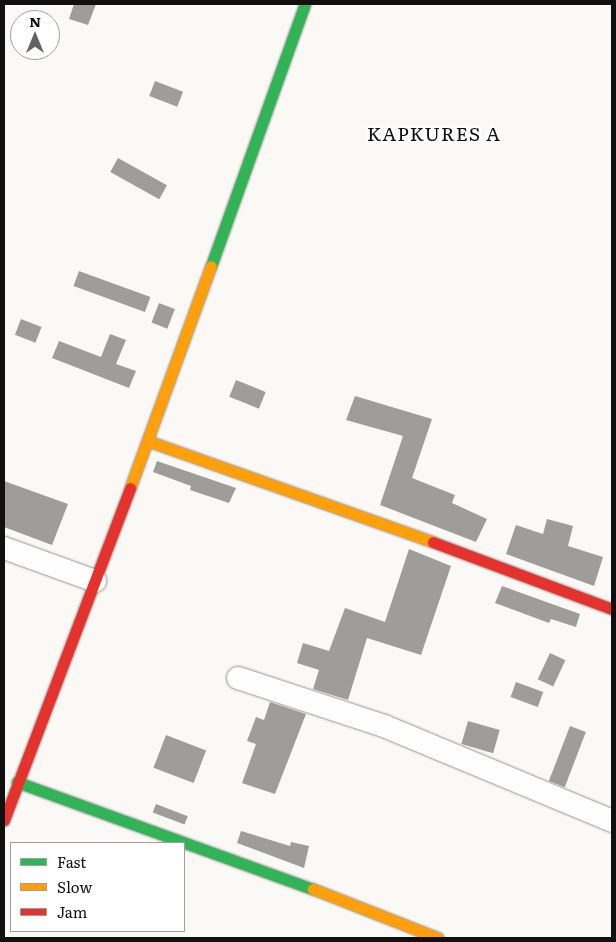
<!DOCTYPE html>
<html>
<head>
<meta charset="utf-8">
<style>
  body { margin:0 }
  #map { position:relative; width:616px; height:942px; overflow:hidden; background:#fbf9f6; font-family:Literata,serif }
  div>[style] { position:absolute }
  .building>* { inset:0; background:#9f9d9b; transform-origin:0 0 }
  .roads { filter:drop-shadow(0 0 1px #969594) drop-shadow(0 0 1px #969594) }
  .street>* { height:22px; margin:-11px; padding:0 11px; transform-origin:11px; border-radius:11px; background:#fefefe }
  .fast>* { height:11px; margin:-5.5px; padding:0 5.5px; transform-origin:5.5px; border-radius:5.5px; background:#30b455 }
  .slow>* { height:11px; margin:-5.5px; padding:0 5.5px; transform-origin:5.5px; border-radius:5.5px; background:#ff9f0a }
  .jam>* { height:11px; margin:-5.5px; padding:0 5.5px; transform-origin:5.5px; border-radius:5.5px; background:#e5322d }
  span { translate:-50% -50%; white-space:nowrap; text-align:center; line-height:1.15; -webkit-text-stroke:5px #fff; paint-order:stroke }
  .quarter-label { font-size:19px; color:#101010; letter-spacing:1px }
  .frame { position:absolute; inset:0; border:5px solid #101010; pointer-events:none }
  .legend { position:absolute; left:10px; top:842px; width:175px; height:90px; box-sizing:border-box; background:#fff; border:1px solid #9f9f9f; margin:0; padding:6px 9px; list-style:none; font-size:15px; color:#101010 }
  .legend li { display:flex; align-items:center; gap:10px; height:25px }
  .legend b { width:25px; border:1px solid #9f9f9f }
  .north { position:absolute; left:10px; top:10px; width:50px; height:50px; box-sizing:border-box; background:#fff; border:1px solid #9f9f9f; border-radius:50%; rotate:0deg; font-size:14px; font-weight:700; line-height:20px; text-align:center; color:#101010 }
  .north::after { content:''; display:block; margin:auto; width:18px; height:22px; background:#626260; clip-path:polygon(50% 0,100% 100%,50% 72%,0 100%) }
</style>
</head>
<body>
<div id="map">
  <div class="building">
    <div style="clip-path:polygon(74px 4px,96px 4px,88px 25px,69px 19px)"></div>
    <div style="left:155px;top:81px;width:30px;height:16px;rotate:21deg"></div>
    <div style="left:118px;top:158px;width:56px;height:16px;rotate:29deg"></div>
    <div style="left:79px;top:271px;width:76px;height:16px;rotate:20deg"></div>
    <div style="left:159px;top:303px;width:17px;height:21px;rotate:21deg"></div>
    <div style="left:21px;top:319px;width:22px;height:17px;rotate:21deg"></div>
    <div style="clip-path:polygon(110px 334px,126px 340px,116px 364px,136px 371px,129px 388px,52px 358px,59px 341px,101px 357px)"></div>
    <div style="left:236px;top:380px;width:32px;height:18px;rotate:22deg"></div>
    <div style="clip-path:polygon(355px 396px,432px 419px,412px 478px,455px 495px,452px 503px,487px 519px,476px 542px,380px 505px,403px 436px,346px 420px)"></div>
    <div style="clip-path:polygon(157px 461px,236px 488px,229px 503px,190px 490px,191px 486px,153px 472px)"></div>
    <div style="clip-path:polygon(4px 481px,68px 504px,52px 545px,4px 527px)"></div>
    <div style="clip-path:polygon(547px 519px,573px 526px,568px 546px,603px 557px,594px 586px,506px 554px,516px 525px,543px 534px)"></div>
    <div style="clip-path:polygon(409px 549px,451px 566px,421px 655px,367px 638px,348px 700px,313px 689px,319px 670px,297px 663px,303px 643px,329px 651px,345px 608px,385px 622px)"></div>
    <div style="clip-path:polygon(502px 586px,580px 614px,576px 627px,551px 619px,549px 623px,495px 603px)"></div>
    <div style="left:550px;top:653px;width:17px;height:29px;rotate:25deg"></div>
    <div style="left:516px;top:682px;width:29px;height:16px;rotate:20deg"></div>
    <div style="clip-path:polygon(270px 702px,306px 714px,275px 794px,242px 783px,256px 744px,247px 741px,256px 717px,264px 720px)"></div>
    <div style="left:468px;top:721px;width:33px;height:24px;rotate:16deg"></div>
    <div style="left:570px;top:726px;width:17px;height:59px;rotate:21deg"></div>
    <div style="left:166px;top:735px;width:43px;height:35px;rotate:21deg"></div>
    <div style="left:156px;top:804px;width:34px;height:9px;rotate:21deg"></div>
    <div style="clip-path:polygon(241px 831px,290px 846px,291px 842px,309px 846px,304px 868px,237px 843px)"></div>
  </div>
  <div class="roads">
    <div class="street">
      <div style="left:4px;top:548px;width:97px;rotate:19.9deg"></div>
      <div style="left:238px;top:678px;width:154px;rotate:18.2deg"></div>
      <div style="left:384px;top:726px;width:247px;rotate:22.6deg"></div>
    </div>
    <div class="fast">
      <div style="left:211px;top:266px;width:278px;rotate:-70.3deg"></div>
      <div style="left:17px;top:782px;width:315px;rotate:19.9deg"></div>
    </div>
    <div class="slow">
      <div style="left:148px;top:441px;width:302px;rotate:19.5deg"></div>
      <div style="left:130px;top:488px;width:236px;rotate:-70deg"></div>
      <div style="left:313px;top:889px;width:134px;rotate:21.4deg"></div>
    </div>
    <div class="jam">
      <div style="left:433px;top:542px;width:191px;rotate:20.5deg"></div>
      <div style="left:4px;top:820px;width:355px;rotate:-69.2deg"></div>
    </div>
  </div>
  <div class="quarter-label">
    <span style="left:434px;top:134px">KAPKURES A</span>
  </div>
  <div class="frame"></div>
  <ul class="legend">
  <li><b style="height:6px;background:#30b455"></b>Fast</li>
  <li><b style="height:6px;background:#ff9f0a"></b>Slow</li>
  <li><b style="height:6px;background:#e5322d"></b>Jam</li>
  </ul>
  <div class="north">N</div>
</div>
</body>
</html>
